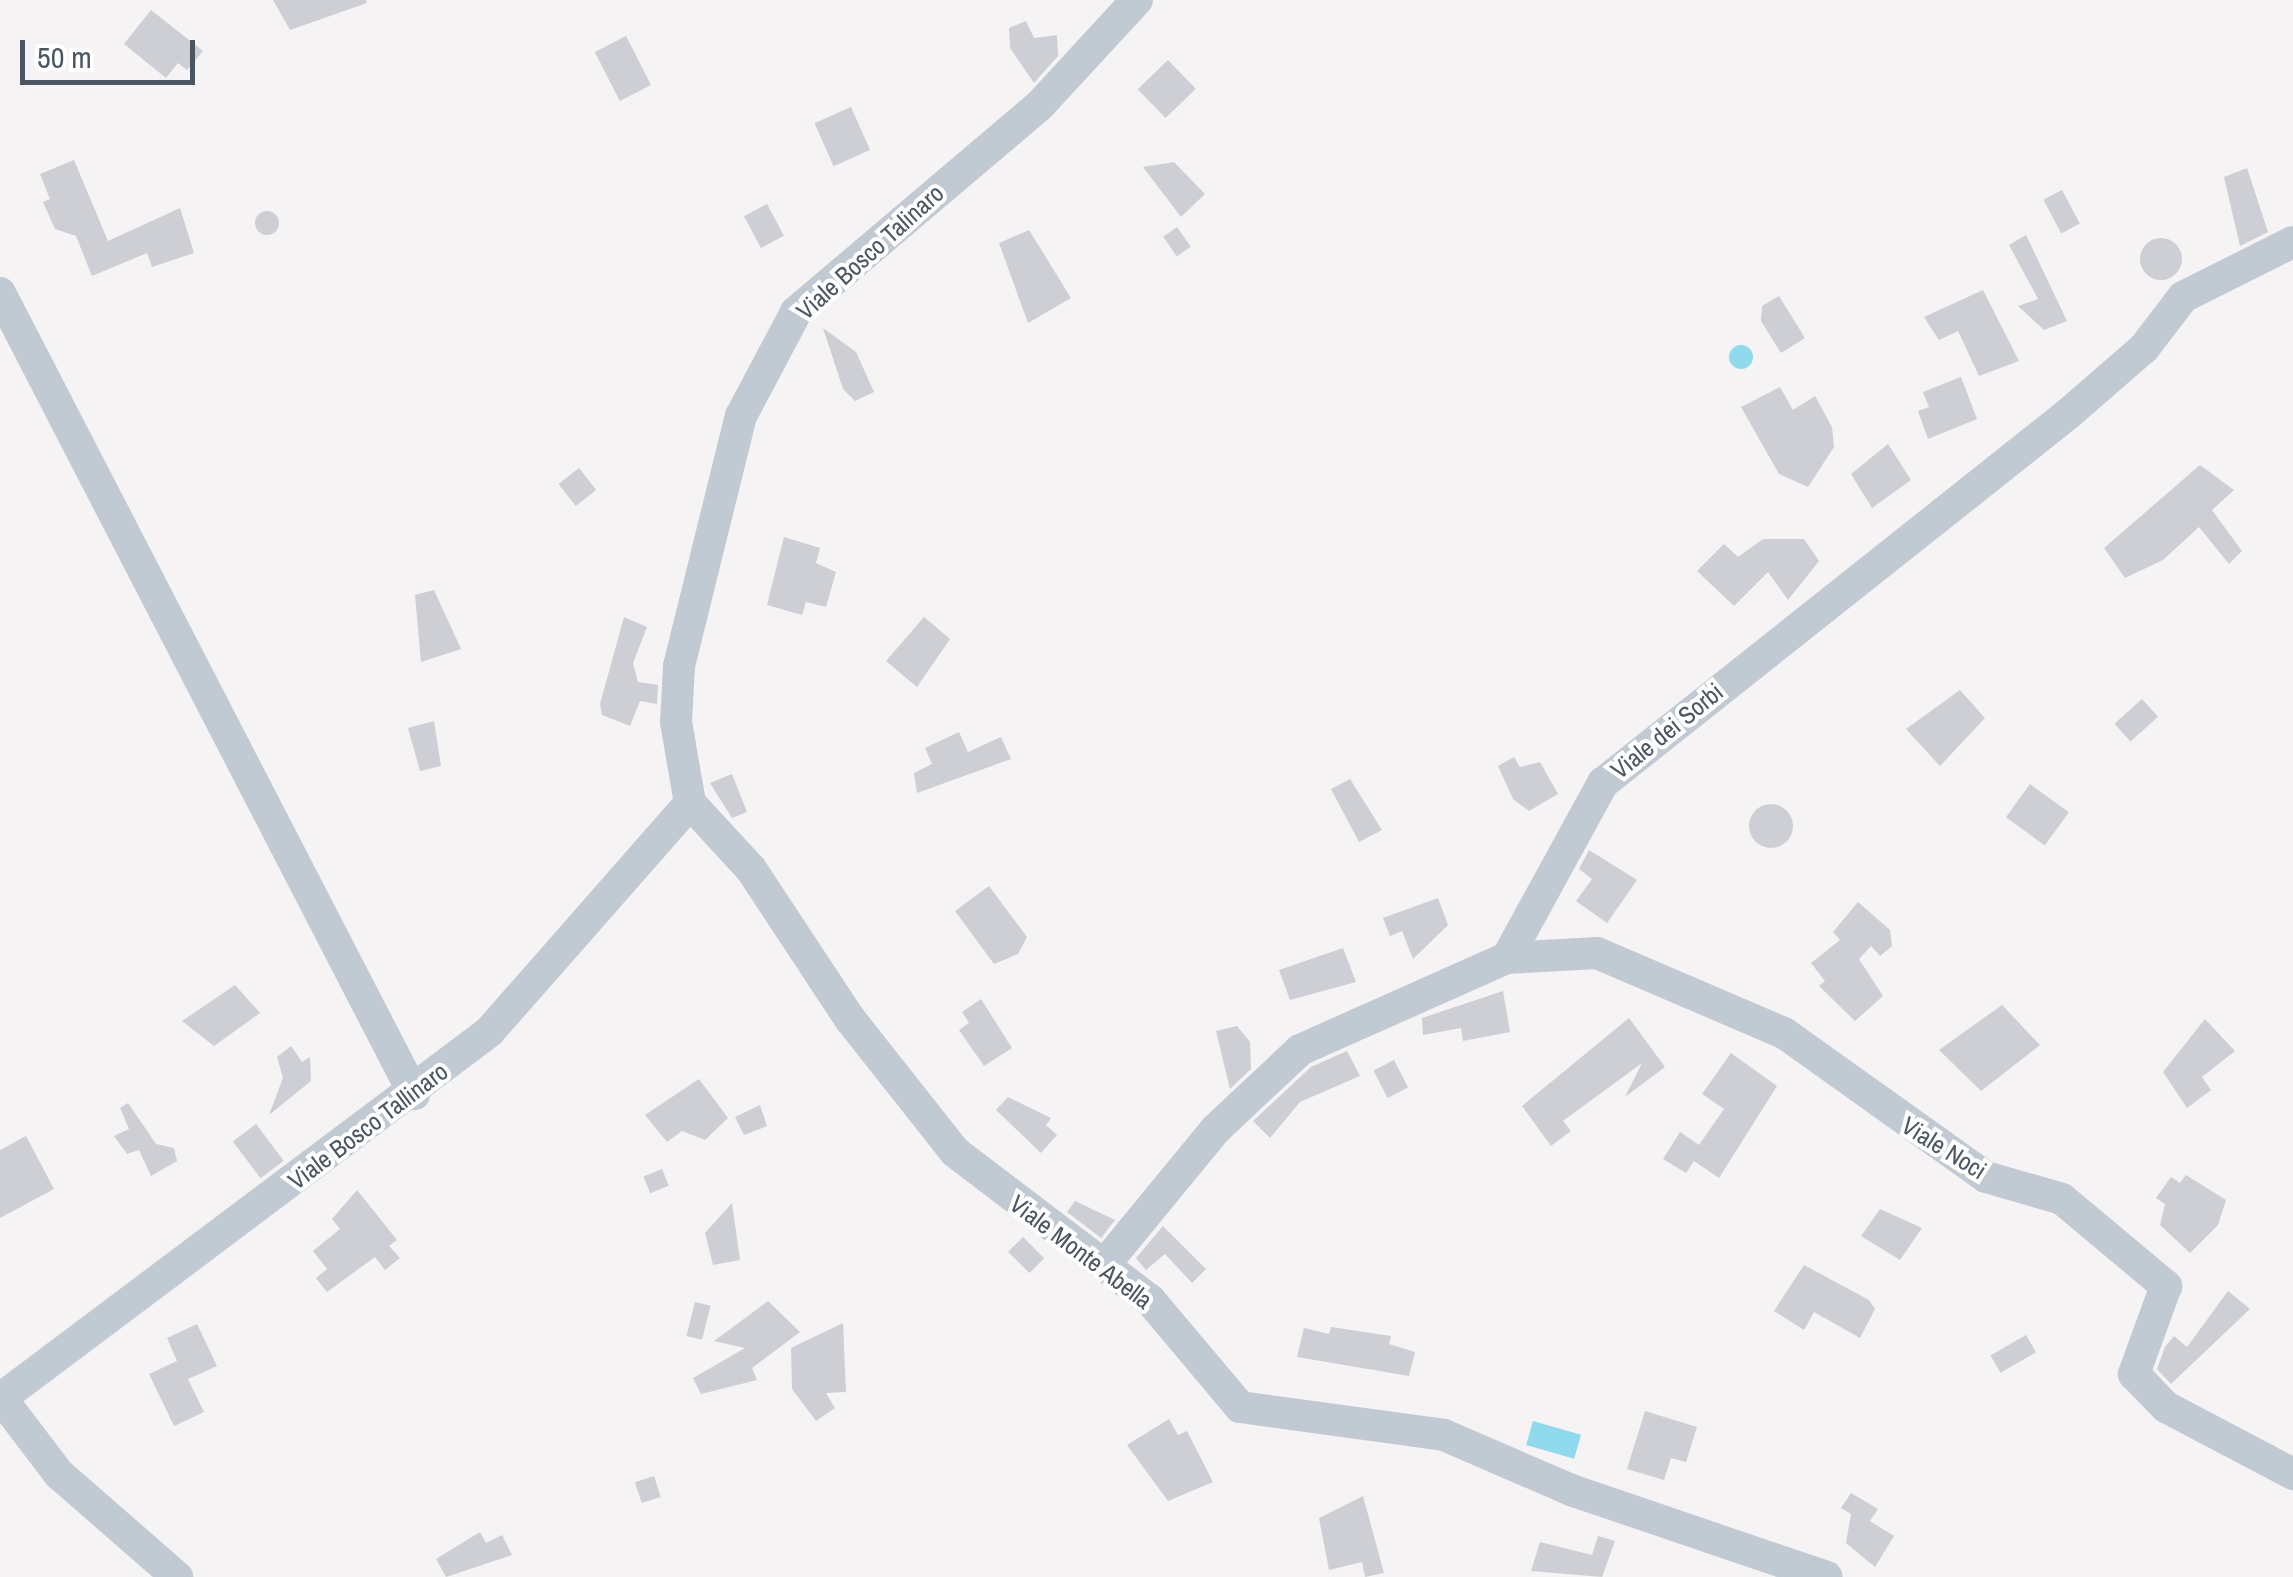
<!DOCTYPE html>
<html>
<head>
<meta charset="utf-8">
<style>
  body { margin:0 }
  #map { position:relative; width:2293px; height:1577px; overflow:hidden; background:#f5f3f3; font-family:"Archivo Narrow",sans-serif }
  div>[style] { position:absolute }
  .water>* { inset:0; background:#90daee; transform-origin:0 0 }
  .round { border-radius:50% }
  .building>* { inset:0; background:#cdcfd5; transform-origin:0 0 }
  .minor>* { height:32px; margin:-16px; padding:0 16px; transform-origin:16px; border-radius:16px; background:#c1cad2 }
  span { translate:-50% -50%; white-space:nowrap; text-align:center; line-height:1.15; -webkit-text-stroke:8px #fff; paint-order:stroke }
  .street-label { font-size:25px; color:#4a5661 }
  .scale { position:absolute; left:20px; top:40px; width:175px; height:45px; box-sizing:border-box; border:5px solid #4a5661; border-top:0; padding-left:12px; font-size:30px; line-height:35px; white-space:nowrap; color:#4a5661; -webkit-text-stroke:8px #fff; paint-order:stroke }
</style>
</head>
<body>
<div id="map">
  <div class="water">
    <div class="round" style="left:1729px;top:345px;width:24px;height:24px"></div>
    <div style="left:1533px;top:1421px;width:50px;height:25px;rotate:16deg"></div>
  </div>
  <div class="building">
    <div style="clip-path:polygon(273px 0,366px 0,367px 3px,290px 30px)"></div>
    <div style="clip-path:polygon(151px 10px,203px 51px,187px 70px,178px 63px,166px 78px,124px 44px)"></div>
    <div style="clip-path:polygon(1026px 21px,1034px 38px,1057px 35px,1058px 56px,1034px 83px,1010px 48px,1009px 28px)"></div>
    <div style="left:626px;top:36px;width:55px;height:35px;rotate:63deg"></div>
    <div style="left:1168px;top:60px;width:40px;height:42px;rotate:46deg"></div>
    <div style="left:851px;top:107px;width:47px;height:40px;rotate:66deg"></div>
    <div style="clip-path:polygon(74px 160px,108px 241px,180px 208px,194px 253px,152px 267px,147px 253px,92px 276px,76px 236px,55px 229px,43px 202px,50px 199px,40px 174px)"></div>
    <div style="clip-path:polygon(1174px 162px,1205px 194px,1181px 217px,1143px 167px)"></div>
    <div style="clip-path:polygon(2247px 168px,2268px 232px,2240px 246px,2224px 177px)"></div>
    <div style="left:2062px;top:190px;width:38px;height:21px;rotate:62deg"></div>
    <div style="left:767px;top:204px;width:36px;height:26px;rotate:62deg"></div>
    <div class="round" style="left:255px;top:211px;width:24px;height:24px"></div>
    <div style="left:1177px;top:227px;width:24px;height:17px;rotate:55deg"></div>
    <div style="clip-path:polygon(1029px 230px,1071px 298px,1028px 323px,999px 243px)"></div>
    <div style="clip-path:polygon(2026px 235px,2067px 321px,2044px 330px,2018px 306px,2038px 299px,2009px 245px)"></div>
    <div class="round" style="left:2140px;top:238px;width:42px;height:42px"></div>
    <div style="clip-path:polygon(1983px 290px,2019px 361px,1979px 376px,1958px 331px,1939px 340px,1924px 317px)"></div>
    <div style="clip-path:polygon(1779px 296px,1805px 338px,1781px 353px,1761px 321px,1762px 306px)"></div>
    <div style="clip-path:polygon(823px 328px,856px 352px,874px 392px,855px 401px,843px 389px)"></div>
    <div style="clip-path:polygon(1961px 377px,1977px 419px,1928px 439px,1918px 411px,1929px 407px,1923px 392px)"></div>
    <div style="clip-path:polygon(1780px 387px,1793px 410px,1815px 396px,1832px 427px,1834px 447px,1808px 487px,1779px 474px,1741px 407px)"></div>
    <div style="clip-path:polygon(1888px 444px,1911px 480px,1872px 508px,1851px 474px)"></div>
    <div style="clip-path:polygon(2200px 465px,2234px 490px,2212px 510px,2242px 551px,2229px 564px,2199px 527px,2163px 560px,2125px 578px,2104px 548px)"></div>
    <div style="left:579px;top:468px;width:28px;height:26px;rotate:52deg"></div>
    <div style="clip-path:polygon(784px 537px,820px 548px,816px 563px,836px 572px,826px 607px,806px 602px,802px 615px,767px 605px)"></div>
    <div style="clip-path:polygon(1763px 539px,1804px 539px,1819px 561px,1788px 600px,1768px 572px,1734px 606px,1697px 571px,1724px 544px,1738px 557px)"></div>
    <div style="clip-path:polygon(434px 590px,461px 649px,421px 662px,415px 595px)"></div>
    <div style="clip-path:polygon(624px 617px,647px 627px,633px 663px,638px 682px,658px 685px,657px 704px,640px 701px,630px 726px,602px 715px,600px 704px)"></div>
    <div style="clip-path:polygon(924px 617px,950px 639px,917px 687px,886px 661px)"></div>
    <div style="clip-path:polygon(1960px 690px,1985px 718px,1940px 766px,1906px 729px)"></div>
    <div style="left:2142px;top:699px;width:24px;height:37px;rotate:48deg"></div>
    <div style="clip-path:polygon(434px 721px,441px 766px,420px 771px,408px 728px)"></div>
    <div style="clip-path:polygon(959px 732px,968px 752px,1001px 737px,1011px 759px,917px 793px,914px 773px,932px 764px,925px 748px)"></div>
    <div style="clip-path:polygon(1514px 757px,1520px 767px,1540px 762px,1558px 794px,1529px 811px,1513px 799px,1498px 766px)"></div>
    <div style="clip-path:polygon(732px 774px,747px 812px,732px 818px,710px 783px)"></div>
    <div style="clip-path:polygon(1350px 779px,1382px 830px,1359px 842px,1331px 789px)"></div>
    <div style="left:2030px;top:784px;width:48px;height:41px;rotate:36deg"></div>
    <div class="round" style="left:1749px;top:804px;width:44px;height:44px"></div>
    <div style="clip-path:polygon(1589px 850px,1637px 880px,1607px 923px,1576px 901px,1592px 879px,1579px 869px)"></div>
    <div style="clip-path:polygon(989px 886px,1027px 937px,1018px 954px,994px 964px,955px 911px)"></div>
    <div style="clip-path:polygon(1438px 898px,1448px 925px,1413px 959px,1402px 931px,1390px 936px,1383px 918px)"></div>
    <div style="clip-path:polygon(1858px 902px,1890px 930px,1892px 946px,1880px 956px,1871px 946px,1859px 959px,1883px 996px,1855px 1021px,1819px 986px,1825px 981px,1811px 963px,1840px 940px,1833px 932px)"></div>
    <div style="clip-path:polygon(1343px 948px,1356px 982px,1290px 1000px,1279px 970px)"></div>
    <div style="clip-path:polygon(235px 985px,260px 1013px,214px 1046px,182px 1021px)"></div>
    <div style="clip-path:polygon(1503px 991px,1510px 1032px,1463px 1041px,1461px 1028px,1423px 1035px,1422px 1018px)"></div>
    <div style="clip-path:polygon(981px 999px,1012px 1048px,984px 1066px,959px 1030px,969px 1023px,962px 1012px)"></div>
    <div style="clip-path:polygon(2002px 1005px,2040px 1045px,1981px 1091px,1939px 1050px)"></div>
    <div style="clip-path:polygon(1629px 1018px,1665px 1067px,1625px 1097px,1642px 1063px,1563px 1121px,1571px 1131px,1551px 1146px,1522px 1106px)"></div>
    <div style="clip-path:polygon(2205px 1019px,2235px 1051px,2202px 1077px,2211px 1090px,2187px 1108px,2163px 1072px)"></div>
    <div style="clip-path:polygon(1237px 1026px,1250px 1042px,1251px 1069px,1230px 1089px,1216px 1031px)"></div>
    <div style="clip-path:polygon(291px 1046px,302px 1062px,310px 1057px,311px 1081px,269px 1115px,283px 1078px,277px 1057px)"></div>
    <div style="clip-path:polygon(1347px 1051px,1360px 1076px,1300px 1102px,1270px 1138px,1253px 1121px,1311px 1067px)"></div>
    <div style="clip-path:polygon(1731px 1053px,1777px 1086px,1719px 1178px,1694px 1161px,1686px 1173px,1663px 1159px,1680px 1132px,1699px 1145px,1724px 1109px,1702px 1094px)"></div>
    <div style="left:1394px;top:1060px;width:31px;height:23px;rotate:63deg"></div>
    <div style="clip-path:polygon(699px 1079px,728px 1118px,705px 1140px,682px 1131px,667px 1142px,645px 1115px)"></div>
    <div style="clip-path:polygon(1008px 1097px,1051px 1118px,1046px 1125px,1057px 1135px,1041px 1153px,996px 1110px)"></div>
    <div style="clip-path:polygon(128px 1103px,156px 1144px,174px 1148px,177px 1161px,151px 1176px,139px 1150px,127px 1154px,114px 1136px,129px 1129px,120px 1108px)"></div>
    <div style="clip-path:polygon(760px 1105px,767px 1126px,744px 1135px,735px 1117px)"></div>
    <div style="left:256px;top:1124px;width:46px;height:29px;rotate:53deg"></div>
    <div style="clip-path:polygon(26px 1136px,54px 1189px,0 1218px,0 1150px)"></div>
    <div style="left:662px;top:1169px;width:18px;height:20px;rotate:68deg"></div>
    <div style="clip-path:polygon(2186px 1175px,2226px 1200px,2218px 1225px,2190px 1253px,2160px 1225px,2165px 1204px,2156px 1198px,2171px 1177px,2180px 1183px)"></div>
    <div style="clip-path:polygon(357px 1190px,397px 1240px,389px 1246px,400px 1258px,385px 1270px,375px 1257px,327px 1292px,316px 1278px,327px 1269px,313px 1251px,340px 1229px,332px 1219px)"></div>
    <div style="clip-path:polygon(1075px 1201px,1115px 1220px,1101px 1238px,1067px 1212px)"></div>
    <div style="clip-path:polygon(732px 1203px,740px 1260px,713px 1265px,705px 1233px)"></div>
    <div style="clip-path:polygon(1880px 1209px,1922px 1228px,1900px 1260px,1861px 1236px)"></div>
    <div style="clip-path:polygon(1163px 1226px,1206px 1269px,1192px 1283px,1165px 1254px,1146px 1270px,1136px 1258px)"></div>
    <div style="left:1023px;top:1237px;width:30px;height:21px;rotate:45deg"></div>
    <div style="clip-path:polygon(1804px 1265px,1869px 1300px,1875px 1309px,1860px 1338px,1814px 1312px,1804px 1330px,1774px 1311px)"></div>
    <div style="clip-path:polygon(2228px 1291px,2250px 1309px,2171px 1384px,2157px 1369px,2165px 1347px,2174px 1336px,2187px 1347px)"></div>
    <div style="clip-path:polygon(768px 1301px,800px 1332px,752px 1368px,757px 1380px,701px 1394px,693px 1378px,745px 1348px,714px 1341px)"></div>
    <div style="left:695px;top:1302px;width:16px;height:35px;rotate:14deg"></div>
    <div style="clip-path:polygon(843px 1323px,846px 1392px,826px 1393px,835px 1408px,816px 1421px,792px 1389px,791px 1348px)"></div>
    <div style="clip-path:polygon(197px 1324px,217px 1366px,188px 1379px,204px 1412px,174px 1426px,149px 1374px,177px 1361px,167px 1338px)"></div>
    <div style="clip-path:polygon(1331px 1327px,1391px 1336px,1389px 1344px,1415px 1352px,1409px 1376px,1297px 1357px,1304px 1328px,1329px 1334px)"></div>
    <div style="left:2026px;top:1335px;width:20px;height:41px;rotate:60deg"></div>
    <div style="clip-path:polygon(1645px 1411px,1697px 1427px,1686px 1462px,1671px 1458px,1664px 1480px,1627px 1469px)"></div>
    <div style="clip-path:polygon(1169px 1419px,1178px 1435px,1187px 1431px,1213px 1482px,1168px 1501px,1127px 1445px)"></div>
    <div style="left:654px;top:1476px;width:22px;height:20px;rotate:72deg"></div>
    <div style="clip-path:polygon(1851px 1493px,1878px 1509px,1870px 1521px,1894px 1536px,1875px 1567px,1846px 1543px,1851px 1514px,1841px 1508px)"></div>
    <div style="clip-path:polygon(1363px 1496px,1384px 1573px,1365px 1577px,1362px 1562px,1329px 1570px,1319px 1518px)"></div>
    <div style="clip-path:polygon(480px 1532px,486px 1543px,502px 1535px,512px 1555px,446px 1577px,436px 1559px)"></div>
    <div style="clip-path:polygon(1598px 1536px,1615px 1541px,1602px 1577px,1531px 1571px,1540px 1542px,1592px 1555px)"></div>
  </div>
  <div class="minor">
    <div style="left:0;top:293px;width:902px;rotate:62.67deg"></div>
    <div style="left:690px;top:803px;width:90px;rotate:47.3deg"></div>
    <div style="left:751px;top:869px;width:180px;rotate:56.6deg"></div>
    <div style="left:850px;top:1019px;width:169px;rotate:51.7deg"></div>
    <div style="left:955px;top:1152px;width:245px;rotate:37.2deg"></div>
    <div style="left:1150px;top:1300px;width:140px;rotate:49.9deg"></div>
    <div style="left:1240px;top:1407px;width:206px;rotate:7.8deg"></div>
    <div style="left:1444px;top:1435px;width:138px;rotate:23.4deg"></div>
    <div style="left:1571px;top:1490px;width:270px;rotate:18.8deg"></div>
    <div style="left:690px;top:803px;width:82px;rotate:-99.8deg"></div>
    <div style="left:676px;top:722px;width:56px;rotate:-86.9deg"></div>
    <div style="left:679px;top:666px;width:258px;rotate:-76.1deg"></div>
    <div style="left:741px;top:416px;width:118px;rotate:-62.1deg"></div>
    <div style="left:796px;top:312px;width:320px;rotate:-40.3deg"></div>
    <div style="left:1040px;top:105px;width:143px;rotate:-47.3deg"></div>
    <div style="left:1507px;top:958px;width:90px;rotate:-3.2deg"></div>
    <div style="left:1597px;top:953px;width:203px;rotate:23.2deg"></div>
    <div style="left:1784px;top:1033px;width:248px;rotate:35.5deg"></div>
    <div style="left:1986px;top:1177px;width:79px;rotate:16.1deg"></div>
    <div style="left:2062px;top:1199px;width:136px;rotate:39.9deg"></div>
    <div style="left:2166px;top:1286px;width:94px;rotate:110deg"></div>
    <div style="left:2134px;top:1374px;width:46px;rotate:45.9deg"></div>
    <div style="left:2166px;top:1407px;width:144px;rotate:27.8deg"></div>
    <div style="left:1105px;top:1264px;width:175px;rotate:-50.6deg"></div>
    <div style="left:1216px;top:1129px;width:115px;rotate:-43.2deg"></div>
    <div style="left:1300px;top:1050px;width:227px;rotate:-24deg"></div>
    <div style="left:1507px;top:958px;width:200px;rotate:-61.3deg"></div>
    <div style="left:1603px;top:783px;width:594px;rotate:-38.43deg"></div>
    <div style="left:2068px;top:414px;width:101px;rotate:-41deg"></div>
    <div style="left:2144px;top:348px;width:64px;rotate:-52.6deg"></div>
    <div style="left:2183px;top:297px;width:123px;rotate:-26.6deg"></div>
    <div style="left:1px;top:1398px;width:96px;rotate:52.7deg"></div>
    <div style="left:59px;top:1474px;width:157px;rotate:41.1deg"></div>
    <div style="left:0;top:1399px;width:611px;rotate:-36.89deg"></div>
    <div style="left:489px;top:1032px;width:305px;rotate:-48.7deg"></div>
  </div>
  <div class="street-label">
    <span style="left:870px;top:252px;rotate:-42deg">Viale Bosco Talinaro</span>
    <span style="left:1667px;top:731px;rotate:-39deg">Viale dei Sorbi</span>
    <span style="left:368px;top:1126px;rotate:-37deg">Viale Bosco Tallinaro</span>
    <span style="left:1944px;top:1148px;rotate:32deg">Viale Noci</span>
    <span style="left:1081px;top:1252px;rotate:37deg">Viale Monte Abella</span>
  </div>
  <div class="scale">50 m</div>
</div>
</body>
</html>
